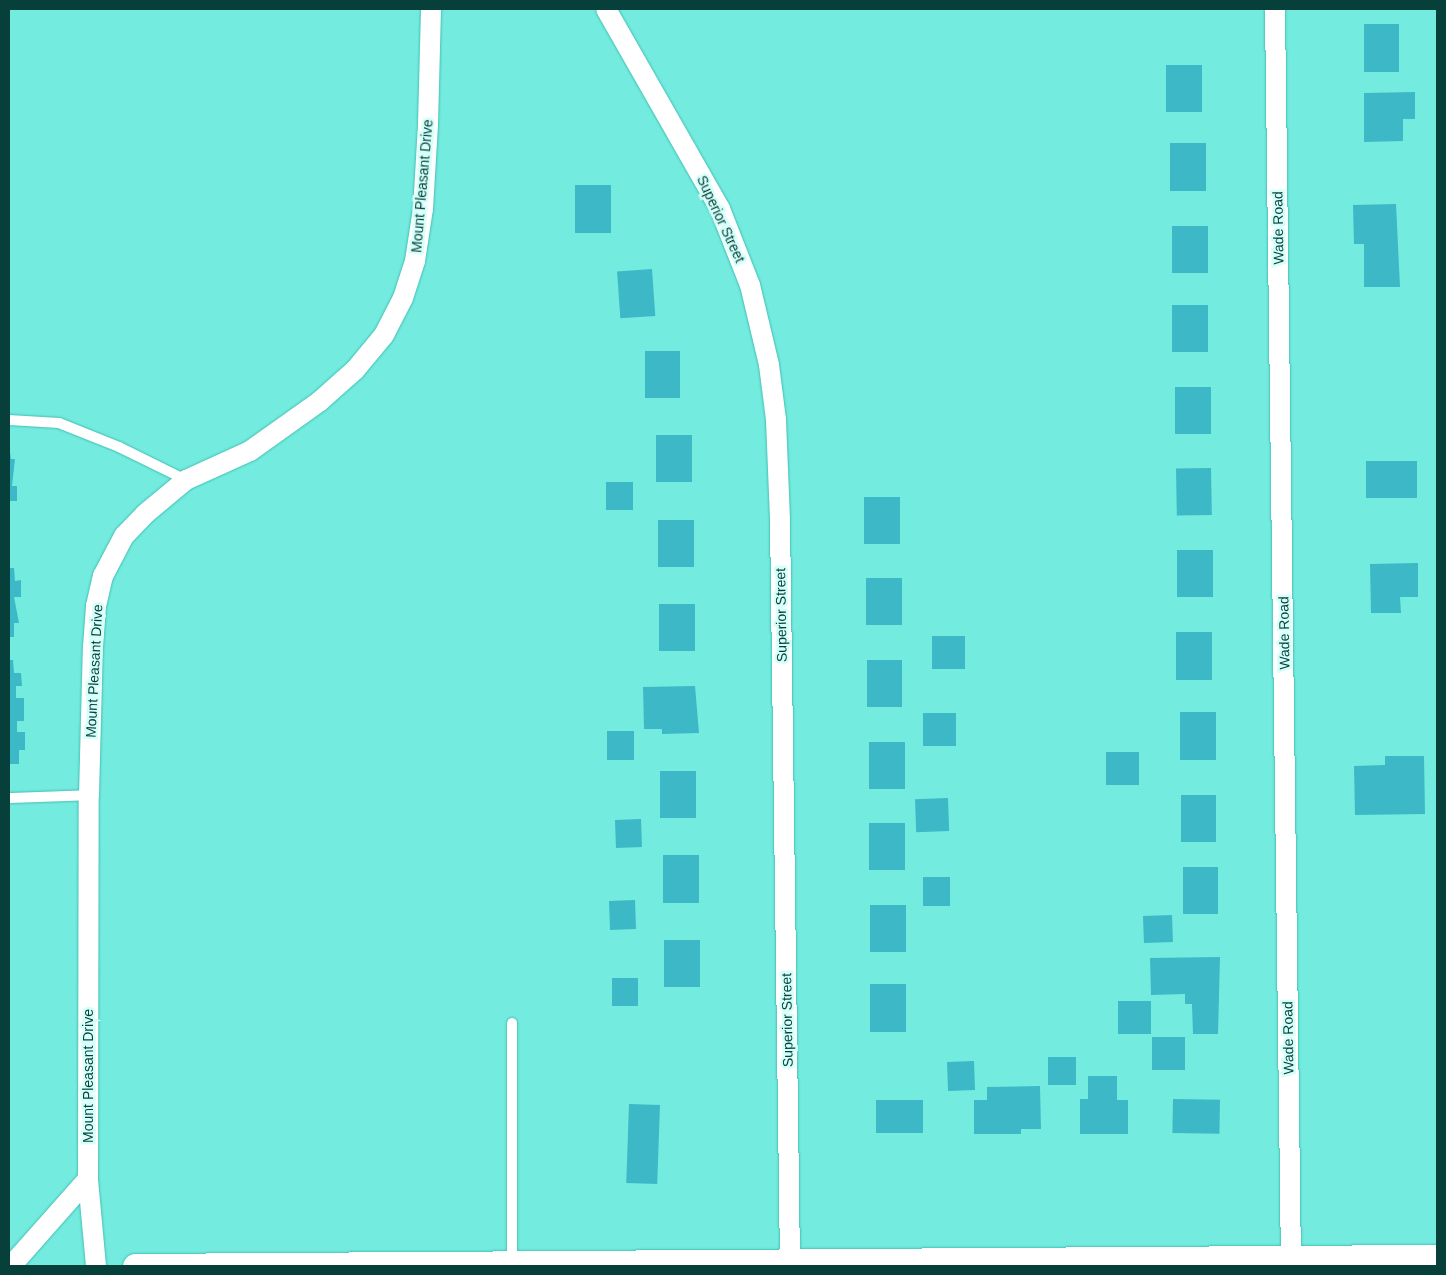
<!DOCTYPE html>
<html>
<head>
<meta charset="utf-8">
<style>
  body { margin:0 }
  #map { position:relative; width:1446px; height:1275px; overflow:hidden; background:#74ebdf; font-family:Helvetica,sans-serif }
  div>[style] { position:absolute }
  .building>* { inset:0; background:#3cb8c7; transform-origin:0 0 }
  .roads { filter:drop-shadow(0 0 1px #43c0b4) drop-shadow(0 0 1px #43c0b4) }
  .service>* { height:10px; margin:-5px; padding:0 5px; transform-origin:5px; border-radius:5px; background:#fff }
  .minor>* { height:20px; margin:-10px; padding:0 10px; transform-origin:10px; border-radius:10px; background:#fff }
  .tertiary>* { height:25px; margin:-12.5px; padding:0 12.5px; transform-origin:12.5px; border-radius:12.5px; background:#fff }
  span { translate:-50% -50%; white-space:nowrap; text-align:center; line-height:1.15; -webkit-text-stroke:5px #d5fff9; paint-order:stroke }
  .street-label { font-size:14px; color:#073f3b }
  .frame { position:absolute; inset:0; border:10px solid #073f3b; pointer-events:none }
</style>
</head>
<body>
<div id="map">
  <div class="building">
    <div style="left:1364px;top:24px;width:35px;height:48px"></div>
    <div style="left:1166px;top:65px;width:36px;height:47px"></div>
    <div style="clip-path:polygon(1415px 92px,1415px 119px,1403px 119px,1403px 141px,1364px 142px,1364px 93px)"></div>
    <div style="left:1206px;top:143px;width:48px;height:36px;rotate:90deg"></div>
    <div style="left:575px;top:185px;width:36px;height:48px"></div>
    <div style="clip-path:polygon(1396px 204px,1400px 287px,1364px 287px,1364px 244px,1354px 244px,1353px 205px)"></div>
    <div style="left:1172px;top:226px;width:36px;height:47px"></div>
    <div style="left:652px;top:269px;width:47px;height:35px;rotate:86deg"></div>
    <div style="left:1208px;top:305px;width:47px;height:36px;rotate:90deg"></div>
    <div style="left:645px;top:351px;width:35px;height:47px"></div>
    <div style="left:1175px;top:387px;width:36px;height:47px"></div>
    <div style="left:656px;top:435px;width:36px;height:47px"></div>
    <div style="clip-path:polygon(9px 445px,11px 459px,15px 459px,12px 486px,17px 486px,17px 501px,9px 501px)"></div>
    <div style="left:1417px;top:461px;width:37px;height:51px;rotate:90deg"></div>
    <div style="left:1211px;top:468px;width:47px;height:35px;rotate:89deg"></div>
    <div style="left:606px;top:482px;width:27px;height:28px"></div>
    <div style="left:864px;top:497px;width:36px;height:47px"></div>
    <div style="left:658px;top:520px;width:36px;height:47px"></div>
    <div style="left:1177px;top:550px;width:36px;height:47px"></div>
    <div style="clip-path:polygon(1418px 563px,1418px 597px,1400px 597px,1401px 613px,1371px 613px,1370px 564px)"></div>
    <div style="clip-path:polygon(9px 568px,14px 568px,15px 581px,21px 580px,21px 597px,14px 597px,19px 623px,14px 623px,14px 637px,9px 637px)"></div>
    <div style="left:902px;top:578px;width:47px;height:36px;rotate:90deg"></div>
    <div style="left:659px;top:604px;width:36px;height:47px"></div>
    <div style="left:1176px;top:632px;width:36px;height:48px"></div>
    <div style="left:932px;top:636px;width:33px;height:33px"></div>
    <div style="clip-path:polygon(9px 660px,13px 660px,14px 673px,21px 673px,22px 686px,16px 686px,16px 698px,24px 698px,24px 721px,17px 721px,17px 732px,25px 732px,25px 750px,19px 750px,19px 764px,9px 764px)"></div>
    <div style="left:867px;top:660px;width:35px;height:47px"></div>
    <div style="clip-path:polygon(695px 686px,699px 733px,662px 734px,662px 729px,644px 729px,643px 687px)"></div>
    <div style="left:1180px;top:712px;width:36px;height:48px"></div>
    <div style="left:956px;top:713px;width:33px;height:33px;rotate:90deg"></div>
    <div style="left:607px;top:731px;width:27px;height:29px"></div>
    <div style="left:869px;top:742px;width:36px;height:47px"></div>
    <div style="left:1106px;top:752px;width:33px;height:33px"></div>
    <div style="clip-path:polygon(1385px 756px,1424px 756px,1425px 814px,1355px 815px,1354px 766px,1385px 765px)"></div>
    <div style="left:660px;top:771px;width:36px;height:47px"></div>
    <div style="left:1181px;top:795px;width:35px;height:47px"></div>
    <div style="left:948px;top:798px;width:33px;height:33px;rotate:88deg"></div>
    <div style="left:641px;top:819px;width:28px;height:26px;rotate:88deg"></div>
    <div style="left:869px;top:823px;width:36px;height:47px"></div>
    <div style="left:699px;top:855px;width:48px;height:36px;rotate:90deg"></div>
    <div style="left:1183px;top:867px;width:35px;height:47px"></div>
    <div style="left:923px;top:877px;width:27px;height:29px"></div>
    <div style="left:635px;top:900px;width:29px;height:26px;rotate:88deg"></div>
    <div style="left:870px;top:905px;width:36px;height:47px"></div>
    <div style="left:1172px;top:915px;width:27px;height:29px;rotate:88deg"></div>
    <div style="left:664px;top:940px;width:36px;height:47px"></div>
    <div style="clip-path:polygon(1220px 957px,1218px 1034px,1193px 1034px,1192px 1004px,1185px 1004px,1185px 994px,1151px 995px,1150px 958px)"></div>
    <div style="left:612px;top:978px;width:26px;height:28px"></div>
    <div style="left:870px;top:984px;width:36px;height:48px"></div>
    <div style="left:1118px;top:1001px;width:33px;height:33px"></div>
    <div style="left:1152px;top:1037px;width:33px;height:33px"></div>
    <div style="left:1048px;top:1057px;width:28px;height:28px"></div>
    <div style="left:974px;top:1061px;width:29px;height:27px;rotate:88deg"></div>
    <div style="clip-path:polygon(1088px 1076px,1117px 1076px,1117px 1100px,1128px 1100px,1128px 1134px,1080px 1134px,1080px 1099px,1088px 1099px)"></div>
    <div style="clip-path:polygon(1040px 1086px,1041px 1129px,1021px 1129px,1021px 1134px,974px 1134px,974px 1100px,987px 1100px,987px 1087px)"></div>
    <div style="left:1173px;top:1099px;width:47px;height:34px;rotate:1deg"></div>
    <div style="left:876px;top:1100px;width:47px;height:33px"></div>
    <div style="left:629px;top:1104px;width:31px;height:79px;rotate:2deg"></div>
  </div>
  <div class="roads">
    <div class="service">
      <div style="left:9px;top:420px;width:50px;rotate:3.4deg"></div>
      <div style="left:59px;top:423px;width:65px;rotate:21.8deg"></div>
      <div style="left:119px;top:447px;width:75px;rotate:26.2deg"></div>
      <div style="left:9px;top:798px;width:80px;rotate:-2.1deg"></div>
      <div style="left:512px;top:1023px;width:240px;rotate:90deg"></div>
    </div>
    <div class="minor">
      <div style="left:606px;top:9px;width:230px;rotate:60.3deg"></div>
      <div style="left:720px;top:209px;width:82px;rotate:68.5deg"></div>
      <div style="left:750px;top:285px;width:82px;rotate:76.6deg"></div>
      <div style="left:769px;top:365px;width:55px;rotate:82.7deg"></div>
      <div style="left:776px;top:420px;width:99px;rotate:87.7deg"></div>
      <div style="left:780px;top:519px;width:741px;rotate:89.23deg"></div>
      <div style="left:1275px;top:9px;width:1248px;rotate:89.27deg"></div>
      <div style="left:11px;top:1266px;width:116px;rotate:-48.5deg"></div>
      <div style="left:96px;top:1266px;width:87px;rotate:-95.3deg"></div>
      <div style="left:88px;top:1179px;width:384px;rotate:-89.9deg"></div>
      <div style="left:89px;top:795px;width:148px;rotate:-88.5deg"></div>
      <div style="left:93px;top:647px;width:41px;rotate:-85.8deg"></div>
      <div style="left:96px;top:606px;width:31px;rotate:-77deg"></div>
      <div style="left:103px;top:576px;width:45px;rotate:-62.3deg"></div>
      <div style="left:124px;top:536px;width:30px;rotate:-46deg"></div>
      <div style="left:145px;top:514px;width:53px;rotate:-39.7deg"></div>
      <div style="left:186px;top:480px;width:70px;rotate:-24.4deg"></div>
      <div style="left:250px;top:451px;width:86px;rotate:-35.5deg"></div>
      <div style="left:320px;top:401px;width:47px;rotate:-41.5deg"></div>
      <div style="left:355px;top:370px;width:45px;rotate:-50.4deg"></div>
      <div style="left:384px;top:335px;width:42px;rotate:-62.8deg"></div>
      <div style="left:403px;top:298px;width:39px;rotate:-72deg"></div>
      <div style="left:415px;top:261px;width:53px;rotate:-81.3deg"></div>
      <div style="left:423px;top:209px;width:85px;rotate:-86.6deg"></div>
      <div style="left:428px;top:124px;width:115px;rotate:-88.5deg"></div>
    </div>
    <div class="tertiary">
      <div style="left:135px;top:1266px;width:1302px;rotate:-0.4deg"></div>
    </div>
  </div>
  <div class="street-label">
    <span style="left:422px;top:186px;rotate:-85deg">Mount Pleasant Drive</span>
    <span style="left:721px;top:219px;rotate:65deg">Superior Street</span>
    <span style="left:1278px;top:228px;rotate:-91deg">Wade Road</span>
    <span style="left:781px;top:615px;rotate:-91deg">Superior Street</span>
    <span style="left:1284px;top:633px;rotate:-91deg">Wade Road</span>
    <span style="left:94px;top:671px;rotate:-87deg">Mount Pleasant Drive</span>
    <span style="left:787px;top:1020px;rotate:-91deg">Superior Street</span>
    <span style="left:1288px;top:1038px;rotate:-91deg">Wade Road</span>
    <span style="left:88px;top:1076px;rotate:-90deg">Mount Pleasant Drive</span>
  </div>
  <div class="frame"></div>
</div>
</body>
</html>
